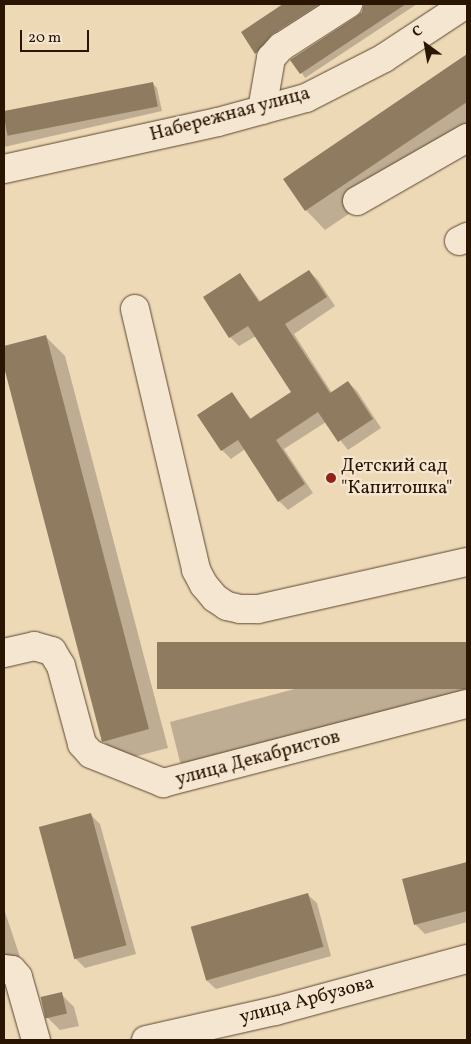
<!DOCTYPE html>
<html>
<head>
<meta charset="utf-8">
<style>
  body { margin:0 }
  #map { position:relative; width:471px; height:1044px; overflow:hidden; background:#eed9b7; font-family:Vollkorn,serif }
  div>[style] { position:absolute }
  .shadow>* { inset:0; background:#0003 }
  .building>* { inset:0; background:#8f7b60; transform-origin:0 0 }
  .roads { filter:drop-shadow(0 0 1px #5a462e) drop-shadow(0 0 1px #5a462e) }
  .minor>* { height:28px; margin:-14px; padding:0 14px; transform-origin:14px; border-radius:14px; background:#f4e6d0 }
  .dots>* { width:14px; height:14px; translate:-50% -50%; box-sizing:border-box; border:2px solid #f4e6d0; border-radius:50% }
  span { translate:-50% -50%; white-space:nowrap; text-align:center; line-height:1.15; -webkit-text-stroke:4.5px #f4e6d0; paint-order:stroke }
  .street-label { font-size:19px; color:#291501 }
  .poi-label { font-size:19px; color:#291501 }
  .left { translate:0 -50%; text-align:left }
  .frame { position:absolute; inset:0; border:5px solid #291501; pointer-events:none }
  .north { position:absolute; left:401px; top:20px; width:50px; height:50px; -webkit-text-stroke:4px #f4e6d0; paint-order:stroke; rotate:328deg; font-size:14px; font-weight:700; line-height:20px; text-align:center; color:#291501 }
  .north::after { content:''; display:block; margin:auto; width:18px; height:22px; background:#291501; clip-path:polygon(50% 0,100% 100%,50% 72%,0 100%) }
  .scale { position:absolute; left:20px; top:30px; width:69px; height:22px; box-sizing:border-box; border:2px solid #291501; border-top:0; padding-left:6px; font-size:15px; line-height:18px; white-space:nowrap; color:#291501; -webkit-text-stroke:4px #f4e6d0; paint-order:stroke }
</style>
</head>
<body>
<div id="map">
  <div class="shadow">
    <div style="clip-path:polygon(286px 4px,330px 4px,260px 57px,243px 32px)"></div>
    <div style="clip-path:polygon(365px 4px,417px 4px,305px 78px,293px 59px,363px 12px)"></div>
    <div style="clip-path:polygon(467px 56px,467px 134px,325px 230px,306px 210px,285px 179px)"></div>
    <div style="clip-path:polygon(153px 84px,157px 88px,162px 111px,4px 147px,4px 117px)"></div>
    <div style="clip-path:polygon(309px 271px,318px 280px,335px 306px,294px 334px,332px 393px,348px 382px,357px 391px,381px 428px,348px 450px,326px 422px,284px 449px,313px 493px,288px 510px,279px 501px,245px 449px,231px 459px,222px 450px,232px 394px,252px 420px,293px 392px,256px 336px,239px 346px,230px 337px,204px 297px,240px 274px,261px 302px)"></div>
    <div style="clip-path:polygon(46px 337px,65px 356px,168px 748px,122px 760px,103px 741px,4px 362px,4px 348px)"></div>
    <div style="clip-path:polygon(467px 643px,467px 713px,200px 781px,180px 762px,170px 722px)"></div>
    <div style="clip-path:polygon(91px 815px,100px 824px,136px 954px,85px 968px,76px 959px)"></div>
    <div style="clip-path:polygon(467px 863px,467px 922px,425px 934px,416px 925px,404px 880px)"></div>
    <div style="clip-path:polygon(307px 894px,317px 903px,331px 956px,216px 989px,206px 980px)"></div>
    <div style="clip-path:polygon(4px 909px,20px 957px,4px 960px)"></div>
    <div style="clip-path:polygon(61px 994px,74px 1007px,79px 1026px,60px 1030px,47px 1017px)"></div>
  </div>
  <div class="building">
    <div style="clip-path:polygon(283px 4px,319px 4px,272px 34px,255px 54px,241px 32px)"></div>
    <div style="clip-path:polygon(364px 4px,406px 4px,300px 74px,290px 60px,356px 17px,362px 12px)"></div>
    <div style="clip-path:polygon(467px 54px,467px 102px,305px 211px,283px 179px)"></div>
    <div style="left:153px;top:82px;width:25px;height:153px;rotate:79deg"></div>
    <div style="clip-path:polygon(309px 270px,327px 297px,285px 324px,330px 393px,348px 381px,373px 419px,338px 442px,318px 412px,276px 440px,305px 484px,278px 502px,238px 440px,221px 451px,197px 415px,232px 392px,250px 419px,291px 392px,248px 326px,229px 338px,203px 297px,240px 273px,259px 302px)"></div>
    <div style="clip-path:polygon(46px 335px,149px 729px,102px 742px,4px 367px,4px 346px)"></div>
    <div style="left:467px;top:642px;width:47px;height:310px;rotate:90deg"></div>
    <div style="left:91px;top:813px;width:137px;height:54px;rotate:75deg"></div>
    <div style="clip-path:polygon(467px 862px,467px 911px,414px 925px,402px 879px)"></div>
    <div style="left:308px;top:893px;width:56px;height:122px;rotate:74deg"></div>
    <div style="left:62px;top:992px;width:22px;height:22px;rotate:77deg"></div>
  </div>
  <div class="roads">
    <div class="minor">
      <div style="left:262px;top:110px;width:53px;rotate:-80.2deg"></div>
      <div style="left:271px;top:58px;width:15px;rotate:-48deg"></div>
      <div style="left:281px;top:47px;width:80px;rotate:-32.7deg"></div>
      <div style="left:4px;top:169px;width:219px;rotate:-12.4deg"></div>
      <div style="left:218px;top:122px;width:91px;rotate:-15.3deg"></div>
      <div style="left:306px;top:98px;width:88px;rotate:-27.1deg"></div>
      <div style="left:384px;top:58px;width:98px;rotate:-33.4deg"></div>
      <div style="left:357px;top:201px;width:127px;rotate:-29.8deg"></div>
      <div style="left:459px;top:241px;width:9px;rotate:-27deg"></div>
      <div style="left:135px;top:309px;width:268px;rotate:76.8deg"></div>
      <div style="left:196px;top:570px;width:17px;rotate:62deg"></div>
      <div style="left:204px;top:585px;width:17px;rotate:50deg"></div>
      <div style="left:215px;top:598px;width:14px;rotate:34deg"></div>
      <div style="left:227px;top:606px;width:13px;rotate:13deg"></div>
      <div style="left:240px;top:609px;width:18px"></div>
      <div style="left:258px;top:609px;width:214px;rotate:-12.7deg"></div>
      <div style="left:4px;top:653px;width:31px;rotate:-13deg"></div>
      <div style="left:34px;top:646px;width:19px;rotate:16deg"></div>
      <div style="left:52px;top:651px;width:17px;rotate:59deg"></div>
      <div style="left:61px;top:666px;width:81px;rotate:74.9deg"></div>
      <div style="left:82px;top:744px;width:13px;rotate:48deg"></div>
      <div style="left:91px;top:754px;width:78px;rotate:21.9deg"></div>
      <div style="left:163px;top:783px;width:314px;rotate:-14.6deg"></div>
      <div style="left:4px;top:969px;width:8px;rotate:7deg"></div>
      <div style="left:12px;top:970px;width:9px;rotate:49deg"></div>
      <div style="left:18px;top:977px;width:66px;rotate:74.1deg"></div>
      <div style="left:146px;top:1040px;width:132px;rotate:-12.7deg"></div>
      <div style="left:275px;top:1011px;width:199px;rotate:-15.2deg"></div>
    </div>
  </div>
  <div class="dots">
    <div style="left:331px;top:478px;background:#8f2418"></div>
  </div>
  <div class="street-label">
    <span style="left:230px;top:115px;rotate:-15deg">Набережная улица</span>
    <span style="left:258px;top:759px;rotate:-15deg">улица Декабристов</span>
    <span style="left:307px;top:1001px;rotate:-15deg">улица Арбузова</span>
  </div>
  <div class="poi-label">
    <span class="left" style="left:341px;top:478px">Детский сад<br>"Капитошка"</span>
  </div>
  <div class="frame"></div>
  <div class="north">С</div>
  <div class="scale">20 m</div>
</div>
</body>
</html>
